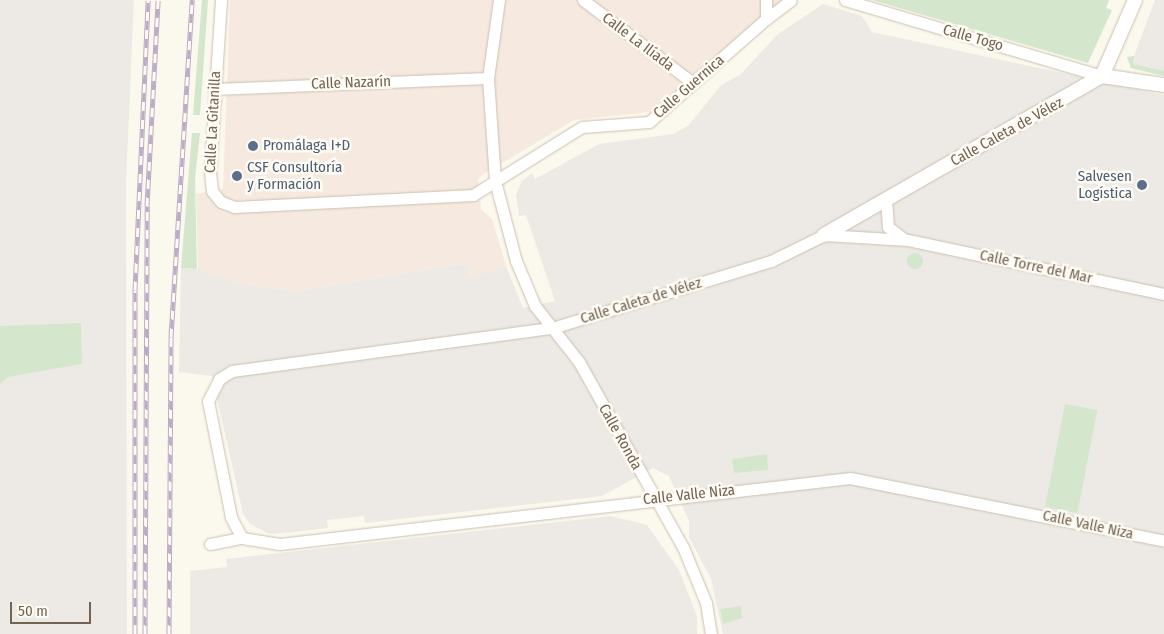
<!DOCTYPE html>
<html>
<head>
<meta charset="utf-8">
<style>
  body { margin:0 }
  #map { position:relative; width:1164px; height:634px; overflow:hidden; background:#fbf8ed; font-family:"Fira Sans Condensed",sans-serif }
  div>[style] { position:absolute }
  .commercial>* { inset:0; background:#f6eae0 }
  .industrial>* { inset:0; background:#edeae5 }
  .green>* { inset:0; background:#d4e7cd; transform-origin:0 0 }
  .round { border-radius:50% }
  .roads { filter:drop-shadow(0 0 1px #cac0b1) drop-shadow(0 0 1px #cac0b1) }
  .minor>* { height:11px; margin:-5.5px; padding:0 5.5px; transform-origin:5.5px; border-radius:5.5px; background:#fff }
  .tertiary>* { height:14px; margin:-7px; padding:0 7px; transform-origin:7px; border-radius:7px; background:#fff }
  .rail>* { height:5px; margin-top:-2.5px; transform-origin:0; background:repeating-linear-gradient(90deg,#fdfbf4 0 9px,#bdacc5 0 18px); box-sizing:border-box; border-block:1px solid #bdacc5 }
  .dots>* { width:14px; height:14px; translate:-50% -50%; box-sizing:border-box; border:2px solid #fdfbf4; border-radius:50% }
  span { translate:-50% -50%; white-space:nowrap; text-align:center; line-height:1.15; -webkit-text-stroke:5px #fdfbf4; paint-order:stroke }
  .street-label { font-size:15px; color:#746352 }
  .service-label { font-size:15px; color:#4e5e75 }
  .left { translate:0 -50%; text-align:left }
  .right { translate:-100% -50%; text-align:right }
  .scale { position:absolute; left:10px; top:602px; width:81px; height:22px; box-sizing:border-box; border:2px solid #746352; border-top:0; padding-left:6px; font-size:15px; line-height:18px; white-space:nowrap; color:#746352; -webkit-text-stroke:4px #fdfbf4; paint-order:stroke }
</style>
</head>
<body>
<div id="map">
  <div class="commercial">
    <div style="clip-path:polygon(230px 0,782px 0,650px 112px,574px 120px,482px 175px,478px 180px,481px 209px,492px 219px,506px 266px,470px 277px,468px 264px,439px 267px,295px 291px,235px 283px,198px 272px,196px 194px,223px 189px)"></div>
  </div>
  <div class="industrial">
    <div style="clip-path:polygon(0 0,134px 0,126px 184px,127px 634px,0 634px)"></div>
    <div style="clip-path:polygon(1155px 0,1164px 0,1164px 76px,1131px 68px,1127px 57px,1134px 56px)"></div>
    <div style="clip-path:polygon(823px 4px,862px 16px,872px 32px,1164px 95px,1164px 634px,723px 634px,711px 579px,689px 537px,689px 521px,669px 476px,653px 468px,602px 496px,365px 523px,364px 516px,327px 520px,328px 528px,285px 533px,269px 534px,250px 524px,243px 514px,212px 376px,179px 372px,181px 268px,197px 269px,235px 283px,295px 291px,439px 267px,468px 264px,470px 277px,506px 266px,523px 308px,555px 301px,526px 215px,519px 216px,516px 195px,522px 181px,532px 173px,535px 179px,599px 144px,674px 134px,689px 125px,721px 85px,740px 75px,778px 34px)"></div>
    <div style="clip-path:polygon(610px 516px,647px 525px,679px 570px,697px 616px,697px 634px,190px 634px,190px 571px,227px 567px,226px 559px)"></div>
  </div>
  <div class="green">
    <div style="clip-path:polygon(202px 0,208px 0,200px 115px,193px 115px)"></div>
    <div style="clip-path:polygon(872px 0,1109px 0,1106px 8px,1112px 10px,1088px 63px)"></div>
    <div style="clip-path:polygon(1134px 56px,1133px 64px,1164px 71px,1164px 76px,1131px 68px,1127px 57px)"></div>
    <div style="clip-path:polygon(192px 133px,200px 133px,195px 179px,197px 269px,181px 268px)"></div>
    <div class="round" style="left:907px;top:253px;width:16px;height:16px"></div>
    <div style="clip-path:polygon(81px 323px,82px 364px,8px 377px,0 384px,0 326px)"></div>
    <div style="left:1065px;top:404px;width:33px;height:105px;rotate:11deg"></div>
    <div style="clip-path:polygon(767px 454px,768px 470px,734px 473px,732px 459px)"></div>
    <div style="clip-path:polygon(741px 606px,742px 618px,723px 624px,720px 609px)"></div>
  </div>
  <div class="roads">
    <div class="minor">
      <div style="left:221px;top:0;width:172px;rotate:93.7deg"></div>
      <div style="left:210px;top:172px;width:19px;rotate:84deg"></div>
      <div style="left:212px;top:191px;width:14px;rotate:51deg"></div>
      <div style="left:221px;top:202px;width:15px;rotate:20deg"></div>
      <div style="left:235px;top:207px;width:238px;rotate:-2.9deg"></div>
      <div style="left:473px;top:195px;width:128px;rotate:-32deg"></div>
      <div style="left:582px;top:127px;width:67px;rotate:-4.3deg"></div>
      <div style="left:649px;top:122px;width:156px;rotate:-41.4deg"></div>
      <div style="left:766px;top:19px;width:19px;rotate:-90deg"></div>
      <div style="left:499px;top:0;width:79px;rotate:98deg"></div>
      <div style="left:488px;top:78px;width:103px;rotate:86.1deg"></div>
      <div style="left:495px;top:181px;width:83px;rotate:75.3deg"></div>
      <div style="left:516px;top:261px;width:49px;rotate:67.1deg"></div>
      <div style="left:535px;top:306px;width:71px;rotate:51.8deg"></div>
      <div style="left:579px;top:362px;width:212px;rotate:60.7deg"></div>
      <div style="left:683px;top:547px;width:61px;rotate:67.7deg"></div>
      <div style="left:706px;top:603px;width:31px;rotate:81deg"></div>
      <div style="left:583px;top:0;width:138px;rotate:37deg"></div>
      <div style="left:845px;top:0;width:268px;rotate:16.5deg"></div>
      <div style="left:766px;top:19px;width:31px;rotate:-37deg"></div>
      <div style="left:214px;top:89px;width:274px;rotate:-2.3deg"></div>
      <div style="left:886px;top:199px;width:28px;rotate:86deg"></div>
      <div style="left:888px;top:227px;width:20px;rotate:37deg"></div>
      <div style="left:242px;top:538px;width:24px;rotate:-118deg"></div>
      <div style="left:231px;top:517px;width:118px;rotate:-101.2deg"></div>
      <div style="left:208px;top:401px;width:25px;rotate:-63deg"></div>
      <div style="left:219px;top:379px;width:15px;rotate:-32deg"></div>
      <div style="left:232px;top:371px;width:323px;rotate:-7.7deg"></div>
      <div style="left:552px;top:328px;width:229px;rotate:-17deg"></div>
      <div style="left:771px;top:261px;width:59px;rotate:-26.1deg"></div>
      <div style="left:824px;top:235px;width:84px;rotate:3.4deg"></div>
      <div style="left:908px;top:240px;width:262px;rotate:11.9deg"></div>
      <div style="left:210px;top:544px;width:33px;rotate:-11deg"></div>
      <div style="left:242px;top:538px;width:38px;rotate:9deg"></div>
      <div style="left:280px;top:544px;width:574px;rotate:-6.6deg"></div>
      <div style="left:850px;top:478px;width:320px;rotate:11.3deg"></div>
    </div>
    <div class="tertiary">
      <div style="left:1102px;top:76px;width:63px;rotate:8.3deg"></div>
      <div style="left:824px;top:235px;width:320px;rotate:-29.8deg"></div>
      <div style="left:1102px;top:76px;width:83px;rotate:-66.5deg"></div>
    </div>
  </div>
  <div class="rail">
    <div style="left:135px;top:634px;width:344px;rotate:-90deg"></div>
    <div style="left:135px;top:290px;width:290px;rotate:-87.4deg"></div>
    <div style="left:145px;top:634px;width:428px;rotate:-89.7deg"></div>
    <div style="left:147px;top:206px;width:206px;rotate:-86.9deg"></div>
    <div style="left:169px;top:634px;width:297px;rotate:-89.6deg"></div>
    <div style="left:171px;top:337px;width:338px;rotate:-86.4deg"></div>
  </div>
  <div class="dots">
    <div style="left:253px;top:146px;background:#5c6f8a"></div>
    <div style="left:237px;top:176px;background:#5c6f8a"></div>
    <div style="left:1142px;top:185px;background:#5c6f8a"></div>
  </div>
  <div class="street-label">
    <span style="left:973px;top:38px;rotate:16deg">Calle Togo</span>
    <span style="left:638px;top:42px;rotate:37deg">Calle La Ilíada</span>
    <span style="left:351px;top:83px;rotate:-2deg">Calle Nazarín</span>
    <span style="left:689px;top:87px;rotate:-41deg">Calle Guernica</span>
    <span style="left:213px;top:122px;rotate:-87deg">Calle La Gitanilla</span>
    <span style="left:1007px;top:132px;rotate:-29deg">Calle Caleta de Vélez</span>
    <span style="left:1036px;top:267px;rotate:12deg">Calle Torre del Mar</span>
    <span style="left:641px;top:301px;rotate:-17deg">Calle Caleta de Vélez</span>
    <span style="left:620px;top:437px;rotate:61deg">Calle Ronda</span>
    <span style="left:689px;top:495px;rotate:-6deg">Calle Valle Niza</span>
    <span style="left:1088px;top:525px;rotate:12deg">Calle Valle Niza</span>
  </div>
  <div class="service-label">
    <span class="left" style="left:263px;top:146px">Promálaga I+D</span>
    <span class="left" style="left:247px;top:176px">CSF Consultoría<br>y Formación</span>
    <span class="right" style="left:1132px;top:185px">Salvesen<br>Logística</span>
  </div>
  <div class="scale">50 m</div>
</div>
</body>
</html>
